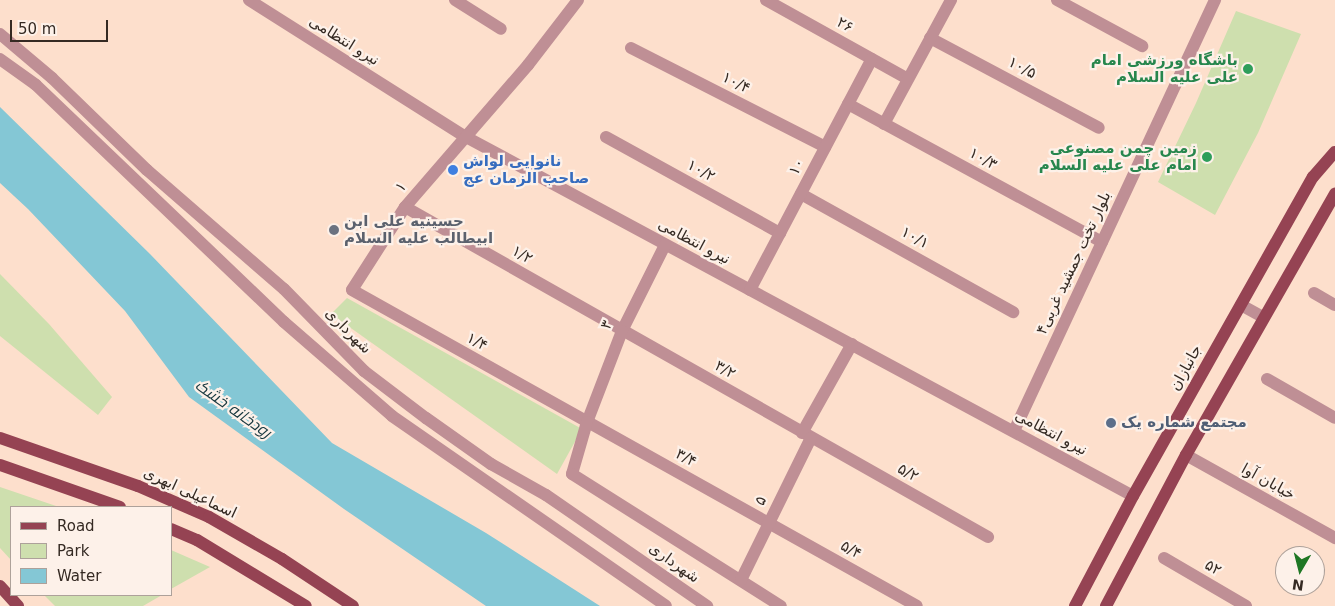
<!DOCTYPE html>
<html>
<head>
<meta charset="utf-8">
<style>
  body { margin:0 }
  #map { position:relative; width:1335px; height:606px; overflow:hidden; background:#fddfcc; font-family:"DejaVu Sans",Cairo,sans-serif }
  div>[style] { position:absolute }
  .green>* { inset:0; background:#cedfae }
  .water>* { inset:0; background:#84c7d5 }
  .minor>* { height:12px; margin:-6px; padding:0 6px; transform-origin:6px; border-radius:6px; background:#bf8f95 }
  .major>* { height:12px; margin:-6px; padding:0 6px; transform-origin:6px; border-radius:6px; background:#954353 }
  .dots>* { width:14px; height:14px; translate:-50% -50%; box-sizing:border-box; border:2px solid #fdf1e9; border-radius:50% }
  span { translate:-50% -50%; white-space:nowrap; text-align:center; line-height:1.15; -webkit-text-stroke:4.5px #fdf1e9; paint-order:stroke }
  .street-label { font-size:15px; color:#352a23 }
  .leisure-label { font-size:15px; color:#27864d; font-weight:700 }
  .right { translate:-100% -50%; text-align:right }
  .shop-label { font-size:15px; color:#366cbe; font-weight:700 }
  .left { translate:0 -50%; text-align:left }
  .worship-label { font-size:15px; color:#5b616d; font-weight:700 }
  .service-label { font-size:15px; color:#4e5e75; font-weight:700 }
  .water-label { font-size:16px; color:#15363d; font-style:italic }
  .legend { position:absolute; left:10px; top:506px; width:162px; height:90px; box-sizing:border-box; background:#fdf1e9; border:1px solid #ada19a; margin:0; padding:6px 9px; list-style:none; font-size:15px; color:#352a23 }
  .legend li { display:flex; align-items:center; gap:10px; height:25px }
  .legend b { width:25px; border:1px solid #ada19a }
  .north { position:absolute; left:1275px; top:546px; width:50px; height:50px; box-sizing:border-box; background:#fdf1e9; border:1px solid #ada19a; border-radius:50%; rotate:188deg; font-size:14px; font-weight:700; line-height:20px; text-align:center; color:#352a23 }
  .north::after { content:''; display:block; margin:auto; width:18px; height:22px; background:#1f7724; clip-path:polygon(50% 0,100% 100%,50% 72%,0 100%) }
  .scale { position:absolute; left:10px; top:20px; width:98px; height:22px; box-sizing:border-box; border:2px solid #352a23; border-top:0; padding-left:6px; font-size:15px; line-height:18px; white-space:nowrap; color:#352a23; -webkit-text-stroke:4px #fdf1e9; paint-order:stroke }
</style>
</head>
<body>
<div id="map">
  <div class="green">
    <div style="clip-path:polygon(1236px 11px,1301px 34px,1258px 133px,1215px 215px,1158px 182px,1196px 103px)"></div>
    <div style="clip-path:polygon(0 274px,49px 324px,112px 397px,98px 415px,0 336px)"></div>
    <div style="clip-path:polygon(347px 298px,582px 429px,557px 474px,331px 314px)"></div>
    <div style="clip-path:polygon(0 487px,59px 507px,11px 507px,11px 560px,0 548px)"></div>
    <div style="clip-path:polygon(171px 550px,210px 567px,171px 589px)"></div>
    <div style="clip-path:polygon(44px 595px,162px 595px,143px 606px,55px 606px)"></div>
  </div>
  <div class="water">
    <div style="clip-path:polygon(0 107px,150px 254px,332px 443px,486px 533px,600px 606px,486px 606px,344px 509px,189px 397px,125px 311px,28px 209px,0 183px)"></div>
  </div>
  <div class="minor">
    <div style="left:249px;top:0;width:257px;rotate:32.3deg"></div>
    <div style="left:466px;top:137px;width:757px;rotate:28.29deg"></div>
    <div style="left:455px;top:0;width:54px;rotate:32.2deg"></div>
    <div style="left:578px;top:0;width:82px;rotate:127.6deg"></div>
    <div style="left:528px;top:65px;width:188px;rotate:130.9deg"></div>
    <div style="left:405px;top:207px;width:98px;rotate:122.6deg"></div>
    <div style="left:352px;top:290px;width:647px;rotate:29.22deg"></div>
    <div style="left:766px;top:0;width:162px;rotate:29.1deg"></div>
    <div style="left:1057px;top:0;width:97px;rotate:28.4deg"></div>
    <div style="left:0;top:34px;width:68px;rotate:40.2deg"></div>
    <div style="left:52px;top:78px;width:132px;rotate:44.1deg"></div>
    <div style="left:147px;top:170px;width:181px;rotate:41deg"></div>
    <div style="left:284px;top:289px;width:115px;rotate:45.7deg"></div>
    <div style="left:364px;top:371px;width:78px;rotate:37.2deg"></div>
    <div style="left:426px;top:418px;width:80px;rotate:35.3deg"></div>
    <div style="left:491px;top:464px;width:63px;rotate:29.4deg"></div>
    <div style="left:546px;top:495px;width:196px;rotate:34.6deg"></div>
    <div style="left:930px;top:38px;width:191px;rotate:28deg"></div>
    <div style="left:631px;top:48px;width:218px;rotate:27deg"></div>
    <div style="left:0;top:59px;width:44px;rotate:35.8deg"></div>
    <div style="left:36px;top:85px;width:343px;rotate:43.7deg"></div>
    <div style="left:284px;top:322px;width:143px;rotate:41deg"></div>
    <div style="left:392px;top:416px;width:333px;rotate:34.7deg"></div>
    <div style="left:848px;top:104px;width:289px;rotate:28.5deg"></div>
    <div style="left:884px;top:124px;width:141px;rotate:-61.6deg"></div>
    <div style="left:606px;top:137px;width:199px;rotate:28.9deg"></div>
    <div style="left:801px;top:194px;width:243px;rotate:29.1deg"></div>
    <div style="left:405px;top:207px;width:670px;rotate:29.51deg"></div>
    <div style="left:665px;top:245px;width:96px;rotate:116.6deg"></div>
    <div style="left:622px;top:331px;width:97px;rotate:111deg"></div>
    <div style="left:587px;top:422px;width:54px;rotate:106.1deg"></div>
    <div style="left:572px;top:474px;width:247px;rotate:32.3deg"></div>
    <div style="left:750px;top:290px;width:261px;rotate:-62.2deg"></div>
    <div style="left:1314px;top:293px;width:24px;rotate:30deg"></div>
    <div style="left:1241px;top:305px;width:26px;rotate:29deg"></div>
    <div style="left:1267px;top:379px;width:78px;rotate:29.8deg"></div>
    <div style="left:1014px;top:431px;width:476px;rotate:-65deg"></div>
    <div style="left:802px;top:433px;width:102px;rotate:-60.7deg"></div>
    <div style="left:1186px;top:455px;width:171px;rotate:29.1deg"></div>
    <div style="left:1164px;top:558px;width:95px;rotate:30.3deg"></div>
    <div style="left:741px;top:580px;width:158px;rotate:-63.8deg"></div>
  </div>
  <div class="major">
    <div style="left:0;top:438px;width:146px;rotate:19.2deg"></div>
    <div style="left:138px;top:486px;width:77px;rotate:23.6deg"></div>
    <div style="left:209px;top:517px;width:84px;rotate:29.9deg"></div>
    <div style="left:282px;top:559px;width:85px;rotate:33.5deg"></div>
    <div style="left:0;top:465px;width:127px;rotate:19.3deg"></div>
    <div style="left:171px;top:529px;width:28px;rotate:23deg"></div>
    <div style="left:197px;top:540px;width:127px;rotate:31.2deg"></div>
    <div style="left:0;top:586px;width:27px;rotate:48deg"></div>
    <div style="left:1075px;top:606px;width:124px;rotate:-62.2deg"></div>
    <div style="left:1133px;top:496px;width:366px;rotate:-60.6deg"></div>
    <div style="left:1313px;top:177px;width:33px;rotate:-49deg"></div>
    <div style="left:1106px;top:606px;width:171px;rotate:-62.1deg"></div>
    <div style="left:1186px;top:455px;width:301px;rotate:-60.3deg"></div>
  </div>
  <div class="dots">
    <div style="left:1248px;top:69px;background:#2e9e5b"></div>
    <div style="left:1207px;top:157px;background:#2e9e5b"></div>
    <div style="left:453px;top:170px;background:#3f7fe0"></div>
    <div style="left:334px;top:230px;background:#6b7280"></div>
    <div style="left:1111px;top:423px;background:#5c6f8a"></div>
  </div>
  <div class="street-label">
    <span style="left:845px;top:25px;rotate:29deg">۲۶</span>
    <span style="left:344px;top:41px;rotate:32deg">نیرو انتظامی</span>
    <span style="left:1022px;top:68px;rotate:28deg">۱۰/۵</span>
    <span style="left:736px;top:83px;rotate:27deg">۱۰/۴</span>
    <span style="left:983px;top:159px;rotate:29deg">۱۰/۳</span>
    <span style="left:797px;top:167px;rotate:-62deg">۱۰</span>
    <span style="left:701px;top:171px;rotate:29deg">۱۰/۲</span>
    <span style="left:401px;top:187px;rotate:-49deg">۱</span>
    <span style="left:915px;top:238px;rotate:29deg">۱۰/۱</span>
    <span style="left:694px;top:242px;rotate:28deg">نیرو انتظامی</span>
    <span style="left:522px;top:255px;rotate:30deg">۱/۲</span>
    <span style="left:1074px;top:263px;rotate:-65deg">بلوار تخت جمشید غربی۴</span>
    <span style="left:607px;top:325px;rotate:-66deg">۳</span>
    <span style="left:348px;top:331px;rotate:45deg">شهرداری</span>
    <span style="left:477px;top:342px;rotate:29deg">۱/۴</span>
    <span style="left:1186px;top:368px;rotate:-61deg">جانبازان</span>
    <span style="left:725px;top:370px;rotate:30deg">۳/۲</span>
    <span style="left:1051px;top:433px;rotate:28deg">نیرو انتظامی</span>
    <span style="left:686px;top:458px;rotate:29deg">۳/۴</span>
    <span style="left:908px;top:473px;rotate:29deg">۵/۲</span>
    <span style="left:1268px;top:482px;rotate:29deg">خیابان آوا</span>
    <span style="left:190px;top:493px;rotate:25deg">اسماعیلی ابهری</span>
    <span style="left:761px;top:501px;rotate:-63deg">۵</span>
    <span style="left:851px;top:550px;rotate:29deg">۵/۴</span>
    <span style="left:674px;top:563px;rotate:35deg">شهرداری</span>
    <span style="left:1213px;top:568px;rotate:30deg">۵۲</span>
  </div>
  <div class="leisure-label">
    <span class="right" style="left:1238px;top:69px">باشگاه ورزشی امام<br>علی علیه السلام</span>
    <span class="right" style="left:1197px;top:157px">زمین چمن مصنوعی<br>امام علی علیه السلام</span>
  </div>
  <div class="shop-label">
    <span class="left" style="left:463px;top:170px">نانوایی لواش<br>صاحب الزمان عج</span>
  </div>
  <div class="worship-label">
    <span class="left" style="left:344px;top:230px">حسینیه علی ابن<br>ابیطالب علیه السلام</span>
  </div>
  <div class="service-label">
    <span class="left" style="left:1121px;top:423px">مجتمع شماره یک</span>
  </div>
  <div class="water-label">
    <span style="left:233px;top:409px;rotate:35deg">رودخانه خشک</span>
  </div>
  <ul class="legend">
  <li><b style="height:6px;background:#954353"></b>Road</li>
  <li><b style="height:14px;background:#cedfae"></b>Park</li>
  <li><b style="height:14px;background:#84c7d5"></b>Water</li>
  </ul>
  <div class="north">N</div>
  <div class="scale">50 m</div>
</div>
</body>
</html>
